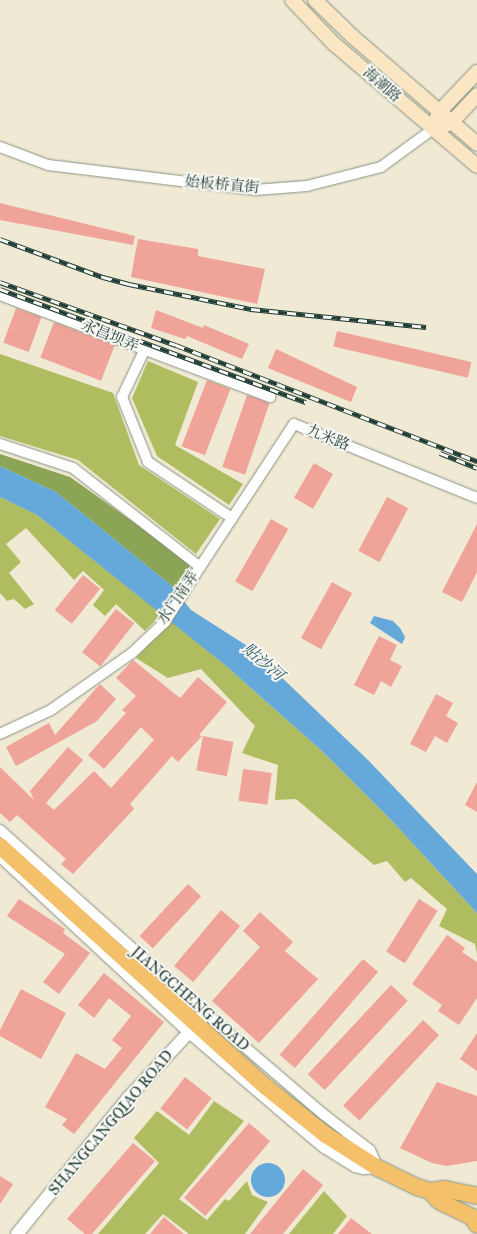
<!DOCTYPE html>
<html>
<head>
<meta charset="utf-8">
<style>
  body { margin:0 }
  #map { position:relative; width:477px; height:1234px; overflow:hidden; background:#f0e9d4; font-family:"IM FELL Great Primer","Noto Serif SC",serif }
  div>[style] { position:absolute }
  .green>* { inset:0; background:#afbd60 }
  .forest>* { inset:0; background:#8ba456 }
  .water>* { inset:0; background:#65a8da }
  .round { border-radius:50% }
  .building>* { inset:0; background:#efa399; transform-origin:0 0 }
  .roads { filter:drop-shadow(0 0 1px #889384) drop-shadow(0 0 1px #889384) }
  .minor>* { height:10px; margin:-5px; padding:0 5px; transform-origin:5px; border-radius:5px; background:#fff }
  .tertiary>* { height:12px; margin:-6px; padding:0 6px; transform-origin:6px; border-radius:6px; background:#fff }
  .secondary>* { height:14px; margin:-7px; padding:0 7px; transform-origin:7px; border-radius:7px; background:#fbe6c3 }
  .primary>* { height:16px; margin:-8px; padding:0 8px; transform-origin:8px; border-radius:8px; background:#f4c16a }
  .rail>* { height:4.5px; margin-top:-2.25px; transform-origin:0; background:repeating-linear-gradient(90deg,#f6f6f2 0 9px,#1f3d34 0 18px); box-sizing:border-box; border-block:1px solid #1f3d34 }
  span { translate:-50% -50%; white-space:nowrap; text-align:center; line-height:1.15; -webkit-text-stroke:4px #f6f6f2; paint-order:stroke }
  .street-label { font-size:15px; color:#1f3d34 }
  .water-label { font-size:16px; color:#345d66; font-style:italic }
</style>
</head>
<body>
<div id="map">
  <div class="green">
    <div style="clip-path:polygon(0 354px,113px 393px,139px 465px,220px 519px,196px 554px,78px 460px,0 436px)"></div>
    <div style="clip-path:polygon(148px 361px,198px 382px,175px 445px,243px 484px,229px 505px,157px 456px,132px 398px)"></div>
    <div style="clip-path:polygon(0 497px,37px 515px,162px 614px,145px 631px,116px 604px,105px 616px,93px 605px,104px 590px,83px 571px,74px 580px,26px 528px,6px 544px,21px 562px,9px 573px,34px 604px,25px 609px,14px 599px,7px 601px,0 593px)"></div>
    <div style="clip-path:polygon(171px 621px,225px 665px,322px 751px,392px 821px,477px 913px,477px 955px,475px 944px,439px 926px,447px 909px,411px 878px,405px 882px,387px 861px,374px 865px,296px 799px,275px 800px,278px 765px,242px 753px,255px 726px,201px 669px,168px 678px,136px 658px)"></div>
    <div style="clip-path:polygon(214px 1101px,244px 1121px,179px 1199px,207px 1220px,225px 1199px,229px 1201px,247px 1181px,252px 1195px,268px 1202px,245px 1234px,189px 1234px,163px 1214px,145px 1234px,98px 1234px,159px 1163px,134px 1138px,157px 1111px,189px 1135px)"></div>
    <div style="clip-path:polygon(324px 1191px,347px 1216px,333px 1234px,289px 1234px)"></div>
  </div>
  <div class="forest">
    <div style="clip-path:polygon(0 454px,70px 477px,191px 563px,177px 595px,172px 586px,56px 492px,0 466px)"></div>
  </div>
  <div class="water">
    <div style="clip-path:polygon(0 466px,56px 492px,172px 586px,191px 610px,252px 649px,368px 760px,477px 874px,477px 913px,392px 821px,322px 751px,225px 665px,37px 515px,0 497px)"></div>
    <div style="clip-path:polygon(374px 616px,393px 621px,400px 628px,405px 637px,402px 644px,370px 623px)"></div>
    <div class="round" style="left:251px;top:1163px;width:34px;height:34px"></div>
  </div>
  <div class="building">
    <div style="clip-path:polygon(0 203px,135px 236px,133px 245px,0 220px)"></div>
    <div style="clip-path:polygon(138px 239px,198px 249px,198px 256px,265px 269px,257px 304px,131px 277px)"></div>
    <div style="left:16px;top:308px;width:27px;height:37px;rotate:20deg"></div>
    <div style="clip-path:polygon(156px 310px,203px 328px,204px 325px,249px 344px,242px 359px,187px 336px,185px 339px,151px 328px)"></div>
    <div style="left:54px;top:322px;width:65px;height:38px;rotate:21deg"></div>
    <div style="left:337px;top:331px;width:138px;height:16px;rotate:13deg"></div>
    <div style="clip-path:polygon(276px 349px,357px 387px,351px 402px,268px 368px)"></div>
    <div style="left:207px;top:380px;width:25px;height:71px;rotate:21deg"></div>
    <div style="left:247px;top:395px;width:24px;height:76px;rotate:19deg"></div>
    <div style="left:314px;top:463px;width:22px;height:40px;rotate:30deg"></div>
    <div style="left:387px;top:497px;width:24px;height:61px;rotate:28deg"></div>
    <div style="left:271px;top:519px;width:20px;height:72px;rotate:30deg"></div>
    <div style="clip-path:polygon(477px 524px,477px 572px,462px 602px,442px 592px)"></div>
    <div style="left:83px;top:575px;width:22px;height:45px;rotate:39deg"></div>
    <div style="left:332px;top:582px;width:23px;height:64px;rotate:29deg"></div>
    <div style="left:116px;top:609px;width:23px;height:55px;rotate:38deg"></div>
    <div style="clip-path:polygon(379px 636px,397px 645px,390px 660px,402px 666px,391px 687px,381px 681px,374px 695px,354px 685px)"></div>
    <div style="clip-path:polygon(133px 660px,180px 698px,198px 677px,227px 702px,199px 735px,202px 736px,178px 762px,172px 756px,130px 804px,134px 809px,73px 874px,61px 864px,66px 859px,17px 815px,10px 822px,0 813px,0 767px,34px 800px,30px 791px,68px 747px,83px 760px,46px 803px,54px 810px,94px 771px,111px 788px,154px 740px,141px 727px,104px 769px,88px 755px,126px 713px,122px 710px,136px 696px,116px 678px)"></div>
    <div style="clip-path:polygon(100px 684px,116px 699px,97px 721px,16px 766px,6px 747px,49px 723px,55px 735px)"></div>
    <div style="clip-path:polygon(436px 694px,453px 703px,446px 716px,458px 723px,447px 743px,435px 736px,426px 752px,410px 744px)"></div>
    <div style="left:203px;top:736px;width:31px;height:35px;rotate:11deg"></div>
    <div style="left:243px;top:769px;width:29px;height:32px;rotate:8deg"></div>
    <div style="clip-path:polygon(477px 782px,477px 812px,465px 805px)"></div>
    <div style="left:188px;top:884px;width:18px;height:71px;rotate:43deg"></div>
    <div style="clip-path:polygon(19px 899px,65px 929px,63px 933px,90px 953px,59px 994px,43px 982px,65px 954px,7px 916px)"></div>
    <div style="left:419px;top:899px;width:22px;height:62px;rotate:32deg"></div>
    <div style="left:221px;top:910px;width:25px;height:73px;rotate:40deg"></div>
    <div style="clip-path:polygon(260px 912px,293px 942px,285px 951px,318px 979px,259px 1043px,212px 1001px,260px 947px,243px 931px)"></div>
    <div style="clip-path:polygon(447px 935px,465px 948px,462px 952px,477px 962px,477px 998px,459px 1025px,438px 1011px,442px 1005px,412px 984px)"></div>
    <div style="left:363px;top:959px;width:20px;height:127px;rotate:41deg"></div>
    <div style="clip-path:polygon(104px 973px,164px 1022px,74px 1134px,62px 1125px,67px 1119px,45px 1107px,76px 1053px,105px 1069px,122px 1048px,112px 1040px,131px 1016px,109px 998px,94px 1018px,78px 1005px)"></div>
    <div style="left:391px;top:985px;width:23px;height:122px;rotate:43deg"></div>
    <div style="clip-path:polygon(21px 989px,66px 1013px,41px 1059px,0 1036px,0 1030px)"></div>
    <div style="left:423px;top:1020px;width:22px;height:117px;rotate:43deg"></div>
    <div style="clip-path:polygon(477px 1033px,477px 1071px,460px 1059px)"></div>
    <div style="left:185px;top:1077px;width:34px;height:40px;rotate:38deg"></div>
    <div style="clip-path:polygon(437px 1082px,477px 1096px,477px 1161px,447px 1166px,432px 1163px,400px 1148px)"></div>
    <div style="left:249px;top:1123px;width:28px;height:99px;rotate:41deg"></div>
    <div style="clip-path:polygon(133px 1143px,155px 1161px,92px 1234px,85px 1234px,67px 1219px)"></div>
    <div style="clip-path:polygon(303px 1169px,323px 1185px,283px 1234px,250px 1234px)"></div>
    <div style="clip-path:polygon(0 1176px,13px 1184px,0 1204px)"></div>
    <div style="clip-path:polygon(164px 1217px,184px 1234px,150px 1234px)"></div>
    <div style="clip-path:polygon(351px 1218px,372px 1234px,338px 1234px)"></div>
  </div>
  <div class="roads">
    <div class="minor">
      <div style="left:0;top:147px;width:51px;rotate:20.6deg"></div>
      <div style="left:48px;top:165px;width:209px;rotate:6.9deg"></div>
      <div style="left:255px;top:190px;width:52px;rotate:-4.4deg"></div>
      <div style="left:307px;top:186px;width:76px;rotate:-14.4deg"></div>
      <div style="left:381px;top:167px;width:64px;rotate:-36.2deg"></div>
      <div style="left:0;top:295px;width:289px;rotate:20.7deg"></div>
      <div style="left:145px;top:349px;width:53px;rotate:115.6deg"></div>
      <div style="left:122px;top:397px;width:70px;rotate:68.2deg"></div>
      <div style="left:148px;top:462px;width:101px;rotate:33.7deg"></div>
      <div style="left:0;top:444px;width:77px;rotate:18.2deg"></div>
      <div style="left:73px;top:468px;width:161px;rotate:37.9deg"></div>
      <div style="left:200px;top:567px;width:65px;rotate:122.5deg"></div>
      <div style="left:165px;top:622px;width:45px;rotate:136.8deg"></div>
      <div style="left:132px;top:653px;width:99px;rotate:144.9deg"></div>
      <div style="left:51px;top:710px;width:56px;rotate:154.8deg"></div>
      <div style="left:200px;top:567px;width:171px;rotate:-56.7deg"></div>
      <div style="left:294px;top:424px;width:197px;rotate:22deg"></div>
      <div style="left:0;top:830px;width:255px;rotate:41.8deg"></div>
      <div style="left:190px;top:1000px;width:175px;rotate:40.6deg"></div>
      <div style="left:323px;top:1114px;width:59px;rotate:37.5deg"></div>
      <div style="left:370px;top:1150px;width:20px;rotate:66deg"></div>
      <div style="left:378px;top:1168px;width:15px;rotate:176deg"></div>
      <div style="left:363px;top:1169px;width:8px;rotate:-166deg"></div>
      <div style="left:355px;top:1167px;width:36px;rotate:-148deg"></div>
      <div style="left:324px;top:1148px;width:40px;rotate:-140deg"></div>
      <div style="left:293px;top:1122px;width:137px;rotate:-139.4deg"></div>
      <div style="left:189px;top:1033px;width:258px;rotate:-137deg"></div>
    </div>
    <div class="tertiary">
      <div style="left:17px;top:1234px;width:176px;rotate:-50.8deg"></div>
      <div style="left:128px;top:1098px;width:115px;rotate:-47.1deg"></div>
    </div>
    <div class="secondary">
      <div style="left:292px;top:0;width:59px;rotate:46.4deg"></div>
      <div style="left:333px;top:43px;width:189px;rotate:40.5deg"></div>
      <div style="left:315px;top:0;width:52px;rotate:44.2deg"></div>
      <div style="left:352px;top:36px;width:165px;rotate:40.8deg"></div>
      <div style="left:436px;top:120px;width:10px;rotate:-66deg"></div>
      <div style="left:440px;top:111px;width:54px;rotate:-46.5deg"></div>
      <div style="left:443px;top:126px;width:9px;rotate:-21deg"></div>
      <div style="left:451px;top:123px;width:38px;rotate:-47deg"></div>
    </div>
    <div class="primary">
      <div style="left:0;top:846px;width:359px;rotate:42.2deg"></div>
      <div style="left:266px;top:1087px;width:77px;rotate:38.7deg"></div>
      <div style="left:326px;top:1135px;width:62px;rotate:32.4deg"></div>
      <div style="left:378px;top:1168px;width:43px;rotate:26deg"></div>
      <div style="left:417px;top:1187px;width:14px;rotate:17deg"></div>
      <div style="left:430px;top:1191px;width:15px;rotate:-8deg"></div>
      <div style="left:445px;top:1189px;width:33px;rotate:12deg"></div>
      <div style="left:430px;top:1191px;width:13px;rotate:48deg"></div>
      <div style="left:439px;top:1201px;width:37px;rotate:26deg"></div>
      <div style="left:472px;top:1217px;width:9px;rotate:58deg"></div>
    </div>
  </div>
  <div class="rail">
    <div style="left:0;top:239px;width:110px;rotate:20.3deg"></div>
    <div style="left:103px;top:277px;width:27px;rotate:15deg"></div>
    <div style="left:129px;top:284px;width:125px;rotate:11.6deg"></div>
    <div style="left:251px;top:309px;width:176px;rotate:5.9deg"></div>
    <div style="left:0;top:282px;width:187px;rotate:19.7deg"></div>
    <div style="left:176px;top:345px;width:323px;rotate:21.1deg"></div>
    <div style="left:0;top:289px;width:326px;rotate:20.3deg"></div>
    <div style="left:440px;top:453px;width:40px;rotate:22deg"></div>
  </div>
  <div class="street-label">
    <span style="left:382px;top:85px;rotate:41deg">海潮路</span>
    <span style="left:222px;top:185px;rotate:5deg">始板桥直街</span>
    <span style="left:110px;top:336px;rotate:22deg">永昌坝弄</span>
    <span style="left:328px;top:438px;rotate:22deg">九米路</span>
    <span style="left:178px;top:598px;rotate:-55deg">水门南弄</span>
    <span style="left:190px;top:999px;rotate:41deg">JIANGCHENG ROAD</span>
    <span style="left:111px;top:1123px;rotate:-50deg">SHANGCANGQIAO ROAD</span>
  </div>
  <div class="water-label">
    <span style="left:263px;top:662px;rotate:41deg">贴沙河</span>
  </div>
</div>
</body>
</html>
